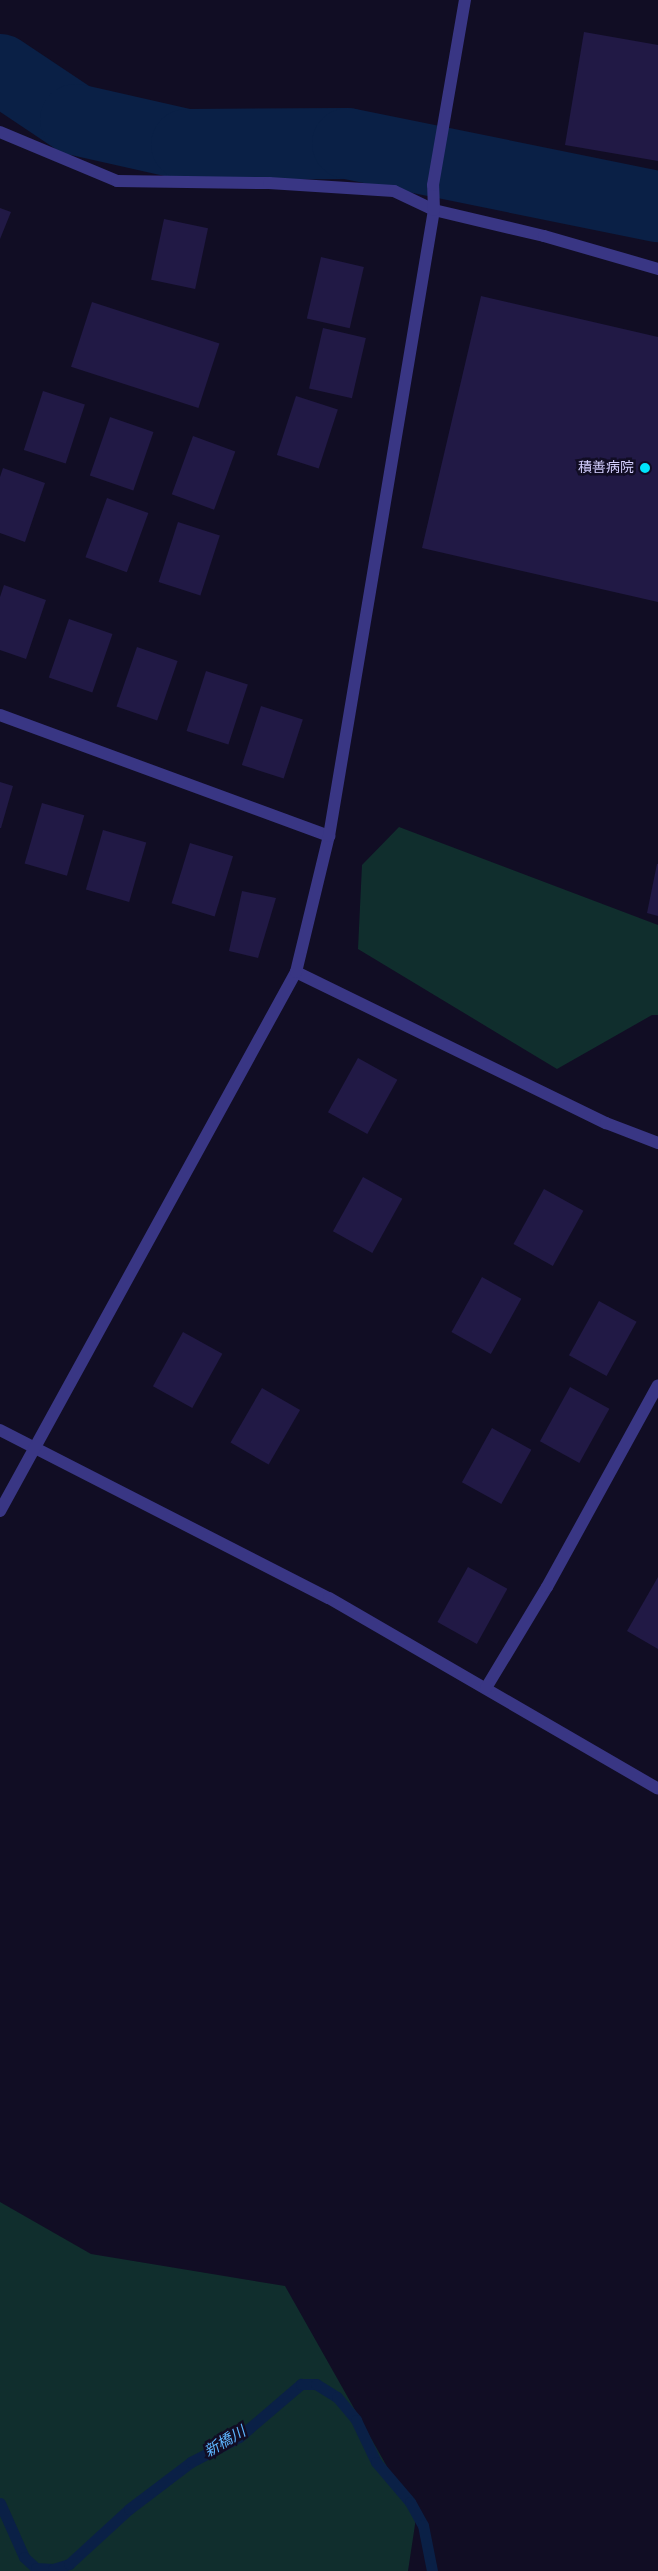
<!DOCTYPE html>
<html>
<head>
<meta charset="utf-8">
<style>
  body { margin:0 }
  #map { position:relative; width:658px; height:2571px; overflow:hidden; background:#110d24; font-family:"Source Sans 3","Noto Sans JP",sans-serif }
  div>[style] { position:absolute }
  .green>* { inset:0; background:#102e2d }
  .stream>* { height:11px; margin:-5.5px; padding:0 5.5px; transform-origin:5.5px; border-radius:5.5px; background:#0a2046 }
  .river>* { height:71px; margin:-35.5px; padding:0 35.5px; transform-origin:35.5px; border-radius:35.5px; background:#0a2046 }
  .building>* { inset:0; background:#211945; transform-origin:0 0 }
  .minor>* { height:12px; margin:-6px; padding:0 6px; transform-origin:6px; border-radius:6px; background:#393684 }
  .dots>* { width:14px; height:14px; translate:-50% -50%; box-sizing:border-box; border:2px solid #110d24; border-radius:50% }
  span { translate:-50% -50%; white-space:nowrap; text-align:center; line-height:1.15; -webkit-text-stroke:5px #110d24; paint-order:stroke }
  .poi-label { font-size:14px; color:#d5d0ff }
  .right { translate:-100% -50%; text-align:right }
  .water-label { font-size:15px; color:#5eb6ff; font-style:italic }
</style>
</head>
<body>
<div id="map">
  <div class="green">
    <div style="clip-path:polygon(399px 827px,658px 925px,658px 1015px,652px 1015px,557px 1069px,358px 949px,362px 865px)"></div>
    <div style="clip-path:polygon(0 2202px,91px 2254px,285px 2286px,416px 2518px,408px 2571px,0 2571px)"></div>
  </div>
  <div class="stream">
    <div style="left:0;top:2503px;width:59px;rotate:66deg"></div>
    <div style="left:24px;top:2557px;width:16px;rotate:43deg"></div>
    <div style="left:36px;top:2568px;width:17px;rotate:3deg"></div>
    <div style="left:53px;top:2569px;width:17px;rotate:-17deg"></div>
    <div style="left:69px;top:2564px;width:81px;rotate:-42.5deg"></div>
    <div style="left:129px;top:2509px;width:78px;rotate:-37.2deg"></div>
    <div style="left:191px;top:2462px;width:54px;rotate:-27.5deg"></div>
    <div style="left:239px;top:2437px;width:82px;rotate:-40.5deg"></div>
    <div style="left:301px;top:2384px;width:15px"></div>
    <div style="left:316px;top:2384px;width:25px;rotate:32deg"></div>
    <div style="left:337px;top:2397px;width:30px;rotate:50deg"></div>
    <div style="left:356px;top:2420px;width:47px;rotate:64.5deg"></div>
    <div style="left:376px;top:2462px;width:52px;rotate:49.6deg"></div>
    <div style="left:410px;top:2502px;width:26px;rotate:61deg"></div>
    <div style="left:423px;top:2525px;width:47px;rotate:78.9deg"></div>
  </div>
  <div class="river">
    <div style="left:0;top:69px;width:90px;rotate:33.7deg"></div>
    <div style="left:75px;top:119px;width:114px;rotate:12.7deg"></div>
    <div style="left:186px;top:144px;width:161px;rotate:-0.4deg"></div>
    <div style="left:347px;top:143px;width:317px;rotate:11.5deg"></div>
  </div>
  <div class="building">
    <div style="clip-path:polygon(584px 32px,658px 45px,658px 161px,565px 145px)"></div>
    <div style="clip-path:polygon(0 208px,11px 212px,0 239px)"></div>
    <div style="left:164px;top:219px;width:45px;height:62px;rotate:12deg"></div>
    <div style="left:321px;top:257px;width:44px;height:63px;rotate:13deg"></div>
    <div style="clip-path:polygon(481px 296px,658px 337px,658px 602px,422px 548px)"></div>
    <div style="left:92px;top:302px;width:134px;height:68px;rotate:18deg"></div>
    <div style="left:323px;top:328px;width:44px;height:62px;rotate:13deg"></div>
    <div style="left:43px;top:391px;width:44px;height:62px;rotate:18deg"></div>
    <div style="left:296px;top:396px;width:44px;height:62px;rotate:18deg"></div>
    <div style="left:110px;top:417px;width:46px;height:62px;rotate:19deg"></div>
    <div style="left:193px;top:436px;width:45px;height:62px;rotate:20deg"></div>
    <div style="clip-path:polygon(3px 468px,45px 483px,25px 542px,0 533px,0 477px)"></div>
    <div style="left:107px;top:498px;width:44px;height:63px;rotate:20deg"></div>
    <div style="left:178px;top:522px;width:44px;height:63px;rotate:18deg"></div>
    <div style="clip-path:polygon(4px 585px,46px 600px,26px 659px,0 650px,0 597px)"></div>
    <div style="left:69px;top:619px;width:46px;height:62px;rotate:19deg"></div>
    <div style="left:137px;top:647px;width:43px;height:63px;rotate:19deg"></div>
    <div style="left:206px;top:671px;width:44px;height:63px;rotate:18deg"></div>
    <div style="left:261px;top:706px;width:44px;height:62px;rotate:18deg"></div>
    <div style="clip-path:polygon(0 782px,13px 786px,1px 828px,0 828px)"></div>
    <div style="left:42px;top:803px;width:44px;height:63px;rotate:16deg"></div>
    <div style="left:103px;top:830px;width:45px;height:62px;rotate:16deg"></div>
    <div style="left:190px;top:843px;width:45px;height:63px;rotate:17deg"></div>
    <div style="clip-path:polygon(657px 864px,658px 864px,658px 916px,647px 913px)"></div>
    <div style="clip-path:polygon(242px 891px,276px 898px,258px 958px,229px 951px)"></div>
    <div style="left:358px;top:1058px;width:45px;height:62px;rotate:29deg"></div>
    <div style="left:363px;top:1177px;width:45px;height:62px;rotate:29deg"></div>
    <div style="left:544px;top:1189px;width:45px;height:63px;rotate:29deg"></div>
    <div style="left:482px;top:1277px;width:45px;height:63px;rotate:29deg"></div>
    <div style="left:599px;top:1301px;width:43px;height:62px;rotate:29deg"></div>
    <div style="left:183px;top:1332px;width:45px;height:62px;rotate:29deg"></div>
    <div style="left:570px;top:1387px;width:45px;height:62px;rotate:29deg"></div>
    <div style="left:262px;top:1388px;width:44px;height:63px;rotate:30deg"></div>
    <div style="left:492px;top:1428px;width:45px;height:62px;rotate:29deg"></div>
    <div style="left:468px;top:1567px;width:45px;height:63px;rotate:29deg"></div>
    <div style="clip-path:polygon(658px 1577px,658px 1649px,627px 1631px)"></div>
  </div>
  <div class="minor">
    <div style="left:0;top:132px;width:127px;rotate:22.7deg"></div>
    <div style="left:117px;top:181px;width:152px;rotate:0.8deg"></div>
    <div style="left:269px;top:183px;width:125px;rotate:3.7deg"></div>
    <div style="left:394px;top:191px;width:44px;rotate:25.4deg"></div>
    <div style="left:434px;top:210px;width:113px;rotate:13.3deg"></div>
    <div style="left:544px;top:236px;width:119px;rotate:16.1deg"></div>
    <div style="left:0;top:715px;width:351px;rotate:20.2deg"></div>
    <div style="left:296px;top:972px;width:345px;rotate:26deg"></div>
    <div style="left:606px;top:1123px;width:56px;rotate:21deg"></div>
    <div style="left:0;top:1430px;width:369px;rotate:27.1deg"></div>
    <div style="left:329px;top:1598px;width:380px;rotate:30.1deg"></div>
    <div style="left:0;top:1511px;width:615px;rotate:-61.23deg"></div>
    <div style="left:296px;top:972px;width:140px;rotate:-76.4deg"></div>
    <div style="left:329px;top:836px;width:635px;rotate:-80.48deg"></div>
    <div style="left:434px;top:210px;width:25px;rotate:-92deg"></div>
    <div style="left:433px;top:185px;width:188px;rotate:-80.2deg"></div>
    <div style="left:486px;top:1688px;width:118px;rotate:-58.9deg"></div>
    <div style="left:547px;top:1587px;width:230px;rotate:-61.2deg"></div>
  </div>
  <div class="dots">
    <div style="left:645px;top:468px;background:#00e4fb"></div>
  </div>
  <div class="poi-label">
    <span class="right" style="left:634px;top:468px">積善病院</span>
  </div>
  <div class="water-label">
    <span style="left:225px;top:2442px;rotate:-31deg">新橋川</span>
  </div>
</div>
</body>
</html>
